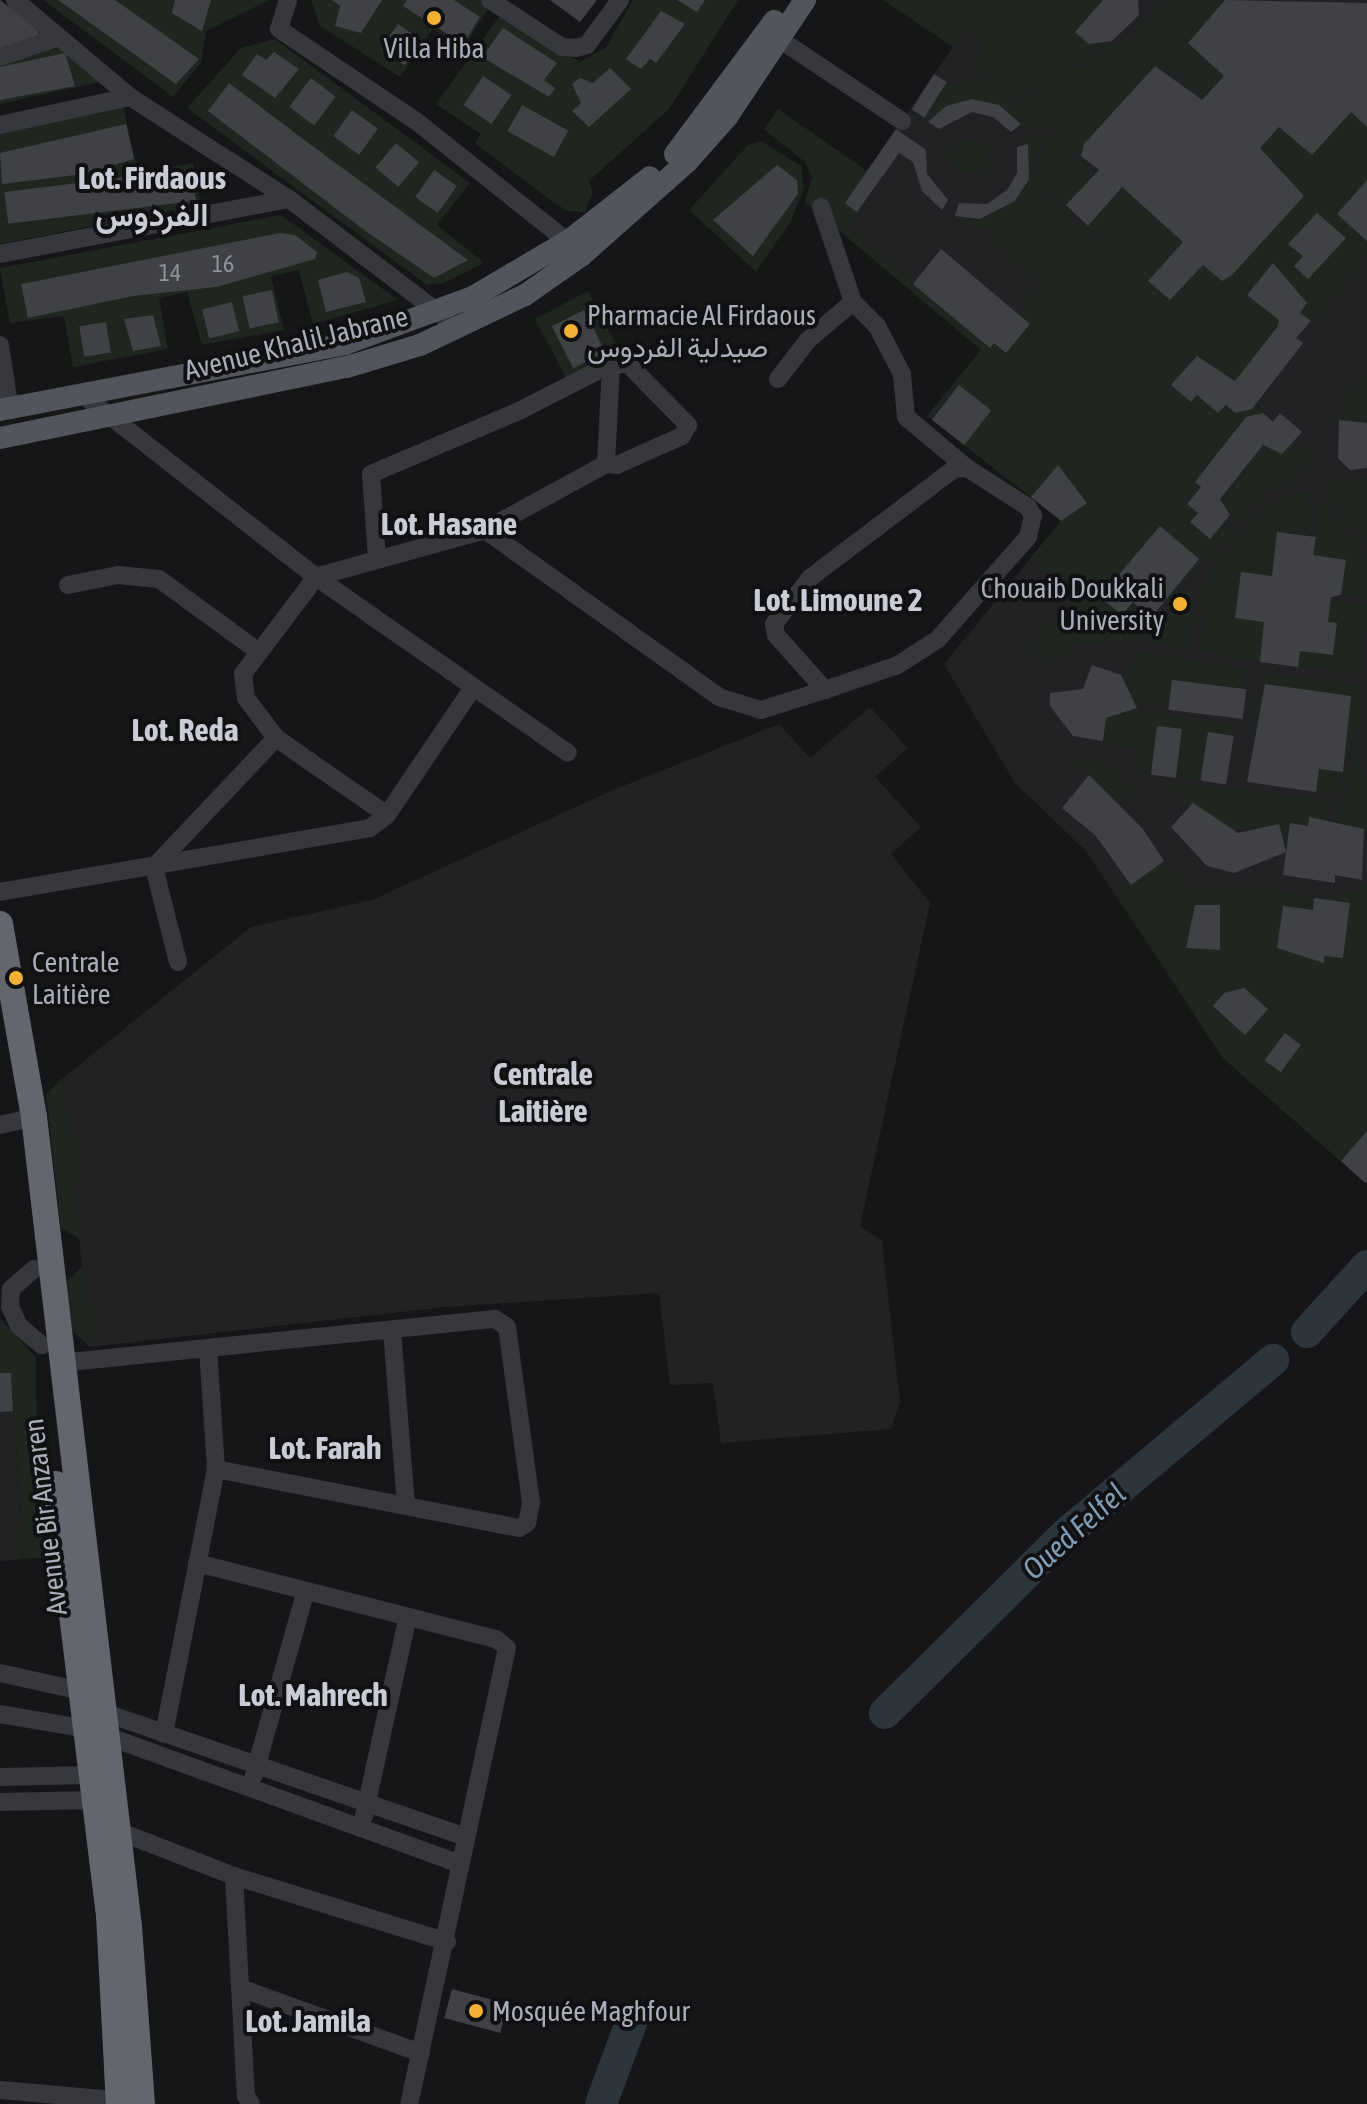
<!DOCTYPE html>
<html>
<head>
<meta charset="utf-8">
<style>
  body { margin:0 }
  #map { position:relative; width:1367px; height:2104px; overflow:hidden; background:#161618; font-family:"Asap Condensed",Vazirmatn,sans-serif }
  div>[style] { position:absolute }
  .built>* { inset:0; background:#222225 }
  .green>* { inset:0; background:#1e261f; transform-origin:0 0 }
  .round { border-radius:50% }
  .river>* { height:32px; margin:-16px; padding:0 16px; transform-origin:16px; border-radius:16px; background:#2c353c }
  .building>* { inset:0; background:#404145; transform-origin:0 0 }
  .minor>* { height:18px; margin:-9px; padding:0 9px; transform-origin:9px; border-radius:9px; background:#37383d }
  .major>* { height:22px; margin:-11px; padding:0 11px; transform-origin:11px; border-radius:11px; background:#53555c }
  .highway>* { height:26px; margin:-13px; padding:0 13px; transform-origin:13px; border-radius:13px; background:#63666e }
  .dots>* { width:22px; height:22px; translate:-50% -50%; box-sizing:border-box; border:4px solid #111113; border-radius:50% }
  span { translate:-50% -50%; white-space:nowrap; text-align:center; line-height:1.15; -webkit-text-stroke:8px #111113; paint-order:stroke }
  .number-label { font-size:24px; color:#8e929b }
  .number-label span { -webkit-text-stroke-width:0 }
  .poi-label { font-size:28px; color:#a8adb8 }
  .left { translate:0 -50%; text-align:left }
  .right { translate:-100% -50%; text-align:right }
  .street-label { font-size:28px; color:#a8adb8 }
  .water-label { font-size:30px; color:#7f9bb3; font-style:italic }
  .quarter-label { font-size:32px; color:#c9ccd4; font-weight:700 }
</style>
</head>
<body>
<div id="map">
  <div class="built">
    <div style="clip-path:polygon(1062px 0,1367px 0,1367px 1184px,1223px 1058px,1087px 852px,1015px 783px,944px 664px,1061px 521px,931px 419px,989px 347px,834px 218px,964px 31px,1027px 58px)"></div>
    <div style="clip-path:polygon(870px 707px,908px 748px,875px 777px,921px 827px,891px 854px,930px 903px,860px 1226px,882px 1241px,900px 1402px,891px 1429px,721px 1443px,713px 1383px,670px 1385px,659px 1293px,446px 1307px,90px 1347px,63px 1078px,251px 927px,372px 900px,613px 790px,779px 724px,810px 758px)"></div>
    <div style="clip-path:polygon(0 1319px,11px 1373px,24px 1559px,0 1561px)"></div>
  </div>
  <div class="green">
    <div style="clip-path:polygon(43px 0,269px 0,206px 31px,201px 62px,173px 97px)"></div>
    <div style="clip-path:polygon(311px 0,481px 0,490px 6px,463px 48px,433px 29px,400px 77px,320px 26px)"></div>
    <div style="clip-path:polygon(633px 0,738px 0,669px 109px,589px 181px,593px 193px,585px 212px,567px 211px,549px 199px,475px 143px,481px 134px,436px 104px,501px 14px,580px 62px,606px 47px)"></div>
    <div style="clip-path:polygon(883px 0,1103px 0,1075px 32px,1089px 44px,1112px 41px,1017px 98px,983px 73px,980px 38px,964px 31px,953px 47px)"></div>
    <div style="clip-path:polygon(1168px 0,1225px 0,1188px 43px,1224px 76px,1202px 100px,1140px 30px)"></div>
    <div style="clip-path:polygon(1128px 37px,1142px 41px,1165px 65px,1155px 66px,1084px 144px,1081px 156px,1023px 99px)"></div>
    <div style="clip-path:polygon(275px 39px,470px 183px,437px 225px,484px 263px,444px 283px,427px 285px,187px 108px,241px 48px)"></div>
    <div style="clip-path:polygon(51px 49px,61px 49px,104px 81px,0 104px,0 61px)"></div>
    <div style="clip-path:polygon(981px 77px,1037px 119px,1046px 128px,1027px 131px,999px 105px,973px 99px,946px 106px,928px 122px,922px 117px,942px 89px)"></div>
    <div style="clip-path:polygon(123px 105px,138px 173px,193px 163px,201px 205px,0 244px,0 130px)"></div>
    <div style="clip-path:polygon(778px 109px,867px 171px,845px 203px,857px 212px,847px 228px,989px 347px,994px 343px,1005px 353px,1030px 325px,1019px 315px,1042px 281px,982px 229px,951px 217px,989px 217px,1015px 201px,1029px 179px,1028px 139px,1044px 133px,1033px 164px,1041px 195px,1170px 300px,1203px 265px,1221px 281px,1232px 275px,1291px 176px,1260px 148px,1279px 127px,1311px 155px,1351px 112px,1367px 127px,1367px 180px,1337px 214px,1367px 241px,1367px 254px,1311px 321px,1299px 313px,1235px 381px,1197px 356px,1172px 385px,1190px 402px,1197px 395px,1218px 413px,1226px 405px,1235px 413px,1255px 405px,1263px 413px,1246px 417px,1195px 482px,1201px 487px,1187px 504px,1198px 513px,1190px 522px,1209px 539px,1223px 524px,1231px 533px,1130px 639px,1074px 645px,1040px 668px,1045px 661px,1031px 648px,1078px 593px,1032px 556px,1061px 521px,1087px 502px,1058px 466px,1031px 497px,963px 444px,991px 410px,959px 385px,931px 419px,927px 416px,981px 350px,805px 202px,812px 177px,805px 162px,764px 129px)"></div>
    <div style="clip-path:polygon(1048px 132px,1095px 174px,1064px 209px,1037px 176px)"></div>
    <div class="round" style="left:954px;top:140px;width:34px;height:34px"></div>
    <div style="clip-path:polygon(761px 141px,801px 166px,804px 187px,791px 221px,756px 272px,689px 210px,748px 145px)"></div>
    <div style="left:1122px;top:187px;width:82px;height:52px;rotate:42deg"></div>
    <div style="clip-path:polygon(281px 215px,398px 300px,313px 324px,299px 270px,271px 276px,284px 330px,202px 345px,187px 292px,159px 298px,168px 349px,73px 367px,64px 316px,10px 323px,0 268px)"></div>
    <div style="left:588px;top:291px;width:67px;height:60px;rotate:62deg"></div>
    <div style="clip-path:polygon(1367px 370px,1366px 423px,1339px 420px,1350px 395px)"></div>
    <div style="clip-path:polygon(1293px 442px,1312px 456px,1278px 492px,1266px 486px,1238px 520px,1219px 506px,1263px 445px,1282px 454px)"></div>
    <div style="clip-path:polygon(1367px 477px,1367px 543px,1335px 500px,1336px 482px)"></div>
    <div style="clip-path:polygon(1309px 487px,1302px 535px,1277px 533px,1260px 662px,1200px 651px,1213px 569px,1261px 514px)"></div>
    <div style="clip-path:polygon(1317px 497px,1367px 558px,1367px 598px,1341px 595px,1345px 560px,1313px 555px)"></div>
    <div style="clip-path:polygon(1193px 588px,1187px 648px,1144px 641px)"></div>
    <div style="clip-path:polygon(1331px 600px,1367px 605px,1363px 673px,1298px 667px,1300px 651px)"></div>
    <div style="clip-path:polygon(1137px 651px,1244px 668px,1246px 689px,1169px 707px,1135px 703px,1126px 682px)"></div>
    <div style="clip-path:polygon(1264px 673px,1362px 685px,1362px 713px,1336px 794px,1247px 782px)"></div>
    <div style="clip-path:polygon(1132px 710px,1234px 724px,1228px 783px,1144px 773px,1147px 753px,1103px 741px,1106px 718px)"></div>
    <div style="clip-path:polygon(1358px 757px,1367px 783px,1367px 833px,1336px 821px)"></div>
    <div style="clip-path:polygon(1072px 758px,1094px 760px,1129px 785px,1129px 792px,1119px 803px)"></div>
    <div style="clip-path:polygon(1165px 783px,1243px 789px,1335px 802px,1327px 820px,1291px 823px,1286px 852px,1279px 825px,1227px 830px)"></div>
    <div style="clip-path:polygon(1164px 861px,1186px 888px,1266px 887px,1331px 900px,1367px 882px,1367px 1184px,1223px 1058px,1117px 896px)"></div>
    <div style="clip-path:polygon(63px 1078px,80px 1239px,61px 1228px,46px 1094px)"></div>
    <div style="clip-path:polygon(82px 1266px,90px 1347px,70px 1329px,67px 1282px)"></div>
    <div style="clip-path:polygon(0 1319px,36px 1357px,37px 1466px,46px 1557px,24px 1559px,11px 1373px,0 1373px)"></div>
  </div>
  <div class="river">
    <div style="left:1307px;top:1332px;width:89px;rotate:-47.7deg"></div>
    <div style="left:885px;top:1713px;width:257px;rotate:-44.7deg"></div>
    <div style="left:1068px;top:1532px;width:268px;rotate:-40deg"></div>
    <div style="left:601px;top:2104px;width:90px;rotate:-69.7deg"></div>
  </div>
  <div class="building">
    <div style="clip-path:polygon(0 0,27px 20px,42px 36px,0 49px)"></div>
    <div style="clip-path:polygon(58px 0,115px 0,199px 59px,176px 84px)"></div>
    <div style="clip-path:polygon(175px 0,211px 0,202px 31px,172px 13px)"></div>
    <div style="clip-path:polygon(332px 0,382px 0,361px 33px,335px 26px,340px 6px)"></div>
    <div style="clip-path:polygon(407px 0,454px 0,480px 17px,463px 44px,403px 6px)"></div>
    <div style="clip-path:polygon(550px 0,597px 0,580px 22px)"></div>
    <div style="clip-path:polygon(677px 0,705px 0,697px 12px)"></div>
    <div style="clip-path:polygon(1103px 0,1138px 0,1139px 15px,1112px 41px,1089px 44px,1075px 32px)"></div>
    <div style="clip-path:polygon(1225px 0,1367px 3px,1367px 127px,1351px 112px,1312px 155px,1279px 127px,1260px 148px,1304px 196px,1232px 275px,1222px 281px,1203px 265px,1170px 300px,1148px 281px,1183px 242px,1122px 187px,1088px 226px,1066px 205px,1099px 170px,1081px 156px,1084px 144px,1155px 66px,1202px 100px,1224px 76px,1188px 43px)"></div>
    <div style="clip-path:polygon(661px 11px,685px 24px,656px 63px,650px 59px,641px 69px,626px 59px)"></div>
    <div style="left:398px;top:24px;width:29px;height:30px;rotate:35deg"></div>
    <div style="clip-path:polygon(503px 28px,557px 63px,544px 80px,555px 88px,549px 97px,482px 57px)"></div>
    <div style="clip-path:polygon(274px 52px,299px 69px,275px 98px,242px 75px,257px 54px,266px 60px)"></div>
    <div style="clip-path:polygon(65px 53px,75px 86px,0 100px,0 67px)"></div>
    <div style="clip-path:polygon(610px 68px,631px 89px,589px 127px,572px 111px,581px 103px,572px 84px,580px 78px,593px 83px)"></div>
    <div style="left:934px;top:74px;width:15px;height:42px;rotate:32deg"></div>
    <div style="left:483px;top:76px;width:34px;height:35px;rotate:34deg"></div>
    <div style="left:311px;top:78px;width:31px;height:36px;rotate:37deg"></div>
    <div style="clip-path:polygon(229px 83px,315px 148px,468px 260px,434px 278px,360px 227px,208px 111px)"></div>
    <div style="clip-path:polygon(972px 99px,999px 105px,1021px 124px,1011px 132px,993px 117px,972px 112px,939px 129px,928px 122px,946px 106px)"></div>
    <div style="left:522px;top:105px;width:53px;height:30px;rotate:29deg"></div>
    <div style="left:352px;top:110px;width:32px;height:32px;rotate:36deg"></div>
    <div style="clip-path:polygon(126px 124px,134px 159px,84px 174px,2px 184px,0 153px)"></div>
    <div style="clip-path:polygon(896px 129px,926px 150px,927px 174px,948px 200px,942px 210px,922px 191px,913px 162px,899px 153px,857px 212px,845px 203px)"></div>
    <div style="left:396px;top:143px;width:30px;height:32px;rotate:40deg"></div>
    <div style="clip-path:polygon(1028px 144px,1029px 179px,1015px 201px,980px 219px,955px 216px,959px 203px,987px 204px,1007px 190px,1017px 173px,1017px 147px)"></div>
    <div style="clip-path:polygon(777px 165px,797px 180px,798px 194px,753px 256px,713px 220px)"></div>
    <div style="left:192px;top:169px;width:32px;height:189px;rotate:83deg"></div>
    <div style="left:434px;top:170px;width:28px;height:33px;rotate:35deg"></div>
    <div style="clip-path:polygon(1367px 180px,1367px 241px,1337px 214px)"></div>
    <div style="clip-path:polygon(1317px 213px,1346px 238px,1308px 279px,1294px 266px,1303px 256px,1288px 244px)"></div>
    <div style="clip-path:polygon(280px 233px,295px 235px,317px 252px,315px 259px,216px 287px,133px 296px,28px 318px,21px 284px)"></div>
    <div style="clip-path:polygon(941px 249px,1030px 324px,1006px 353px,994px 343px,990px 348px,913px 284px)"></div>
    <div style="clip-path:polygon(1273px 263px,1307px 303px,1300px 313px,1311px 321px,1296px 338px,1303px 343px,1252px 409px,1235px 413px,1226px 405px,1218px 413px,1197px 395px,1191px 402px,1171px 385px,1197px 356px,1235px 381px,1278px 326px,1279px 320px,1247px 295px)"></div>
    <div style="clip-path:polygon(347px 272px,359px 278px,366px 302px,326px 312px,318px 280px)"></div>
    <div style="left:272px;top:290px;width:33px;height:30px;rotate:78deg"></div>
    <div style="left:232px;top:302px;width:30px;height:31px;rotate:76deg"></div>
    <div style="left:584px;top:310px;width:47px;height:36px;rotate:63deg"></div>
    <div style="clip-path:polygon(153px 315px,161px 346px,133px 351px,124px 319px)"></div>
    <div style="left:106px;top:322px;width:31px;height:27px;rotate:81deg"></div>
    <div style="left:959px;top:385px;width:41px;height:44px;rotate:38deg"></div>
    <div style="clip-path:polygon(1263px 413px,1273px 422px,1280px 413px,1302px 432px,1282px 454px,1263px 445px,1220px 499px,1230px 515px,1210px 539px,1190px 522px,1198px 513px,1187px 504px,1201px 487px,1195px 482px,1246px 417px)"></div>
    <div style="clip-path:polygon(1339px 420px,1367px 423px,1367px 468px,1350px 470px,1338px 458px)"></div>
    <div style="clip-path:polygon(1058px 465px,1087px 503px,1061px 521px,1031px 497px)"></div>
    <div style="clip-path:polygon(1160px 526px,1199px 559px,1151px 618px,1133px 602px,1122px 615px,1100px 597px)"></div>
    <div style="clip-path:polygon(1277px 532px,1316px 537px,1313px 555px,1346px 560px,1341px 595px,1331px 597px,1328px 622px,1337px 623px,1333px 655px,1300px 651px,1298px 667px,1260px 662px,1264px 622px,1235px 618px,1241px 572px,1272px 576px)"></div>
    <div style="clip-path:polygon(1092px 665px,1121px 675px,1137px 708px,1106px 718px,1103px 741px,1073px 736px,1050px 706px,1050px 693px,1083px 689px)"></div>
    <div style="left:1172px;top:680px;width:75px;height:30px;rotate:7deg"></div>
    <div style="clip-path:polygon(1265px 684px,1351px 696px,1343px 772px,1319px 769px,1316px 792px,1247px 782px)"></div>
    <div style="left:1157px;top:726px;width:25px;height:49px;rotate:7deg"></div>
    <div style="left:1208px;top:732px;width:26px;height:49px;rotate:9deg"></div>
    <div style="clip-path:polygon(1089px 775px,1142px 828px,1164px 861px,1131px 885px,1095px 835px,1062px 808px)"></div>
    <div style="clip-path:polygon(1193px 803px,1238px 833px,1279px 824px,1286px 852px,1234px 873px,1207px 866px,1171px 827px)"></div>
    <div style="clip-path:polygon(1309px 817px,1364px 829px,1362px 880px,1335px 875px,1335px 883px,1283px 875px,1290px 823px,1308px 826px)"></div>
    <div style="clip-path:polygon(1314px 898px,1350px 903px,1343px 958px,1324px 956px,1324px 963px,1277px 948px,1283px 906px,1313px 910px)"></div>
    <div style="clip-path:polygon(1195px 905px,1220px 905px,1220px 950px,1186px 948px)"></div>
    <div style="clip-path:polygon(1244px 988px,1268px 1009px,1245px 1035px,1213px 1006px,1224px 993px)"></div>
    <div style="left:1285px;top:1033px;width:20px;height:34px;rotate:37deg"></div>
    <div style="clip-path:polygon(1367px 1131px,1367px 1181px,1365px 1183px,1341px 1161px)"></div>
    <div style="clip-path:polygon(0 1373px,11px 1373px,13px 1411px,0 1412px)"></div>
    <div style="left:452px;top:1989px;width:58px;height:30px;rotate:15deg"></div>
  </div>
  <div class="minor">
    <div style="left:15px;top:0;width:150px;rotate:40.1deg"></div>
    <div style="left:130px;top:97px;width:189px;rotate:32.7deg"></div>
    <div style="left:289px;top:199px;width:197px;rotate:37.2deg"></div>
    <div style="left:288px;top:0;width:30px;rotate:107deg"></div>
    <div style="left:279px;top:29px;width:165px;rotate:33.9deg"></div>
    <div style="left:416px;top:121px;width:207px;rotate:38.5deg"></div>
    <div style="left:490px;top:0;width:86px;rotate:33.1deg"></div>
    <div style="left:562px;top:47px;width:14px;rotate:4deg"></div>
    <div style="left:576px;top:48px;width:11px;rotate:-15deg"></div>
    <div style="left:587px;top:45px;width:56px;rotate:-53.7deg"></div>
    <div style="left:779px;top:39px;width:148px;rotate:33.7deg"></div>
    <div style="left:0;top:57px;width:62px;rotate:-18.7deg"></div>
    <div style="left:0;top:125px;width:133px;rotate:-12.2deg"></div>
    <div style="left:821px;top:207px;width:100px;rotate:71.4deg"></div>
    <div style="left:853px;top:302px;width:34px;rotate:45deg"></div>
    <div style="left:877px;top:326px;width:54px;rotate:62.5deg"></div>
    <div style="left:902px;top:374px;width:43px;rotate:84.7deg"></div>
    <div style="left:906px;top:417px;width:80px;rotate:39.9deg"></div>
    <div style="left:0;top:254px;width:294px;rotate:-10.8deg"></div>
    <div style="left:0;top:345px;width:66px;rotate:81.3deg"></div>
    <div style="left:778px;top:379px;width:49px;rotate:-52.4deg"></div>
    <div style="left:808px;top:340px;width:59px;rotate:-40.2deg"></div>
    <div style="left:87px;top:398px;width:291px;rotate:38deg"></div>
    <div style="left:316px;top:577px;width:307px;rotate:34.9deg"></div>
    <div style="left:606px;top:464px;width:100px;rotate:-87.1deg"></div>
    <div style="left:485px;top:530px;width:287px;rotate:35.5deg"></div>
    <div style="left:719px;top:697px;width:44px;rotate:17.2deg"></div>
    <div style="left:761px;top:710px;width:67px;rotate:-17.4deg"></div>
    <div style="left:825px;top:690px;width:77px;rotate:-18.9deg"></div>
    <div style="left:898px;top:665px;width:48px;rotate:-33deg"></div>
    <div style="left:938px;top:639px;width:136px;rotate:-48.6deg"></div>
    <div style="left:1028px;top:537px;width:22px;rotate:-77deg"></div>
    <div style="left:1033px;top:516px;width:10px;rotate:-119deg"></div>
    <div style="left:1028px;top:507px;width:72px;rotate:-147.4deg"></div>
    <div style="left:967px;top:468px;width:13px;rotate:176deg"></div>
    <div style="left:954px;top:469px;width:181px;rotate:142.9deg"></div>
    <div style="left:810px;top:578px;width:58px;rotate:128deg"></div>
    <div style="left:774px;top:624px;width:11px;rotate:80deg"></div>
    <div style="left:776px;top:635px;width:74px;rotate:48.3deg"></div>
    <div style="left:377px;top:558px;width:84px;rotate:-94.1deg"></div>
    <div style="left:371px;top:474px;width:161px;rotate:-23.1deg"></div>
    <div style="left:519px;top:411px;width:103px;rotate:-27.1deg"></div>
    <div style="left:611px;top:364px;width:17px"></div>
    <div style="left:628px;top:364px;width:86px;rotate:45.5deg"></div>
    <div style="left:688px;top:425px;width:13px;rotate:119deg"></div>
    <div style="left:682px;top:436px;width:71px;rotate:156deg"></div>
    <div style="left:617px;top:465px;width:11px;rotate:-175deg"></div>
    <div style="left:606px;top:464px;width:138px;rotate:151.4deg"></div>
    <div style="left:485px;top:530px;width:175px;rotate:164.5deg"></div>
    <div style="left:316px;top:577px;width:121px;rotate:127deg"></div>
    <div style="left:243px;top:674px;width:24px;rotate:83deg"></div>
    <div style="left:246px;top:698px;width:50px;rotate:53.1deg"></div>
    <div style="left:276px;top:738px;width:135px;rotate:34.7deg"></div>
    <div style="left:68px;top:585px;width:51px;rotate:-11.3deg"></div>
    <div style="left:118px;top:575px;width:41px;rotate:5.6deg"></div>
    <div style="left:159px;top:579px;width:124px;rotate:36.1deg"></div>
    <div style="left:0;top:892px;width:375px;rotate:-9.8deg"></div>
    <div style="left:370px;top:828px;width:21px;rotate:-37deg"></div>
    <div style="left:387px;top:815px;width:152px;rotate:-56deg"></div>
    <div style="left:178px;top:962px;width:98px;rotate:-104.2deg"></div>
    <div style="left:154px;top:867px;width:178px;rotate:-46.6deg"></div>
    <div style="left:0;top:1125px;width:35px;rotate:-13deg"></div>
    <div style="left:34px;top:1269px;width:30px;rotate:139deg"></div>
    <div style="left:11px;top:1289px;width:17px;rotate:93deg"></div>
    <div style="left:10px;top:1306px;width:22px;rotate:66deg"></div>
    <div style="left:19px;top:1326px;width:30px;rotate:40deg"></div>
    <div style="left:392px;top:1331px;width:175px;rotate:85.4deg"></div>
    <div style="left:60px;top:1363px;width:437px;rotate:-5.8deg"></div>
    <div style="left:495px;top:1319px;width:14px;rotate:34deg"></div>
    <div style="left:507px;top:1327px;width:178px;rotate:82.2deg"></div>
    <div style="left:531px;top:1503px;width:20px;rotate:101deg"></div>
    <div style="left:527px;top:1523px;width:9px;rotate:148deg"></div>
    <div style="left:519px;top:1528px;width:309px;rotate:-169deg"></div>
    <div style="left:197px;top:1563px;width:309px;rotate:14.3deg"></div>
    <div style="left:496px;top:1639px;width:14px;rotate:39deg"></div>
    <div style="left:507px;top:1648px;width:466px;rotate:102.1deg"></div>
    <div style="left:0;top:1673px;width:79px;rotate:12.4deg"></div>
    <div style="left:100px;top:1711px;width:387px;rotate:19deg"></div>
    <div style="left:0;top:1714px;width:84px;rotate:9.6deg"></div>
    <div style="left:164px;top:1734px;width:270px;rotate:-78.9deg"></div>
    <div style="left:216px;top:1469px;width:120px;rotate:-93.8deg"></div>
    <div style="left:104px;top:1735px;width:379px;rotate:19.9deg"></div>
    <div style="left:254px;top:1775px;width:189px;rotate:-74.3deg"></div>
    <div style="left:0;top:1777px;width:90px;rotate:-1.3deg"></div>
    <div style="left:90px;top:1775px;width:14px;rotate:30deg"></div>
    <div style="left:0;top:1802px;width:94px;rotate:-1.2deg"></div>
    <div style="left:94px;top:1800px;width:11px;rotate:-52deg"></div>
    <div style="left:364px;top:1816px;width:201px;rotate:-77.6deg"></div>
    <div style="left:118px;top:1831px;width:124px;rotate:21.2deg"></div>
    <div style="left:234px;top:1876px;width:223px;rotate:17.2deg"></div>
    <div style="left:234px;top:1876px;width:220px;rotate:86.9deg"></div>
    <div style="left:246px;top:2096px;width:9px;rotate:58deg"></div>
    <div style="left:243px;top:1989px;width:189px;rotate:19.8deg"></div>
    <div style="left:0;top:2090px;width:127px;rotate:5deg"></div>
  </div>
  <div class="major">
    <div style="left:675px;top:154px;width:166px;rotate:-53.3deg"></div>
    <div style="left:0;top:410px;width:351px;rotate:-10.8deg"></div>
    <div style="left:345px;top:344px;width:136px;rotate:-20.2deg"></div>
    <div style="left:473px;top:297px;width:114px;rotate:-30.6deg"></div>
    <div style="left:571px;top:239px;width:100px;rotate:-38.1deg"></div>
    <div style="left:0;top:438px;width:354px;rotate:-11.6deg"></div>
    <div style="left:347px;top:367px;width:76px;rotate:-16.8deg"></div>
    <div style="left:420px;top:345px;width:116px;rotate:-25.5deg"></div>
    <div style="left:525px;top:295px;width:68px;rotate:-34.9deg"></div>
    <div style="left:581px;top:256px;width:142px;rotate:-41.6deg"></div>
    <div style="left:687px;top:162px;width:60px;rotate:-48.4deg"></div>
    <div style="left:727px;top:117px;width:141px;rotate:-56.3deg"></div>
  </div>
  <div class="highway">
    <div style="left:0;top:924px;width:196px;rotate:80deg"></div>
    <div style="left:34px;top:1117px;width:816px;rotate:83.31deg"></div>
    <div style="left:129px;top:1927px;width:177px;rotate:85.8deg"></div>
    <div style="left:56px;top:1484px;width:434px;rotate:83deg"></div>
    <div style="left:109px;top:1915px;width:189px;rotate:87deg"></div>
  </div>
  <div class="dots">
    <div style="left:434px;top:18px;background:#f2b134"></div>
    <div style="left:571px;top:331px;background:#f2b134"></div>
    <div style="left:1180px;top:604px;background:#f2b134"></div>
    <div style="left:16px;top:978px;background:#f2b134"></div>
    <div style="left:476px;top:2011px;background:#f2b134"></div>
  </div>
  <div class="number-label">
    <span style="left:223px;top:264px">16</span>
    <span style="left:170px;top:273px">14</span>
  </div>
  <div class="poi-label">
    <span style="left:434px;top:48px">Villa Hiba</span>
    <span class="left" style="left:587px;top:331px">Pharmacie Al Firdaous<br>صيدلية الفردوس</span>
    <span class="right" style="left:1164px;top:604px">Chouaib Doukkali<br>University</span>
    <span class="left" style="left:32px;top:978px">Centrale<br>Laitière</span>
    <span class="left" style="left:492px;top:2011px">Mosquée Maghfour</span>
  </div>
  <div class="street-label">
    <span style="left:296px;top:343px;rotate:-14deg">Avenue Khalil Jabrane</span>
    <span style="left:45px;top:1517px;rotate:-97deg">Avenue Bir Anzaren</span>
  </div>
  <div class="water-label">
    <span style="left:1074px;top:1531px;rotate:-42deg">Oued Felfel</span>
  </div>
  <div class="quarter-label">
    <span style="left:152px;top:197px">Lot. Firdaous<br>الفردوس</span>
    <span style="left:449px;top:524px">Lot. Hasane</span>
    <span style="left:838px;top:600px">Lot. Limoune 2</span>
    <span style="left:185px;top:730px">Lot. Reda</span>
    <span style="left:543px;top:1093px">Centrale<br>Laitière</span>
    <span style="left:325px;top:1448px">Lot. Farah</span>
    <span style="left:313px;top:1695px">Lot. Mahrech</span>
    <span style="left:308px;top:2021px">Lot. Jamila</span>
  </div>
</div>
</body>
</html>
